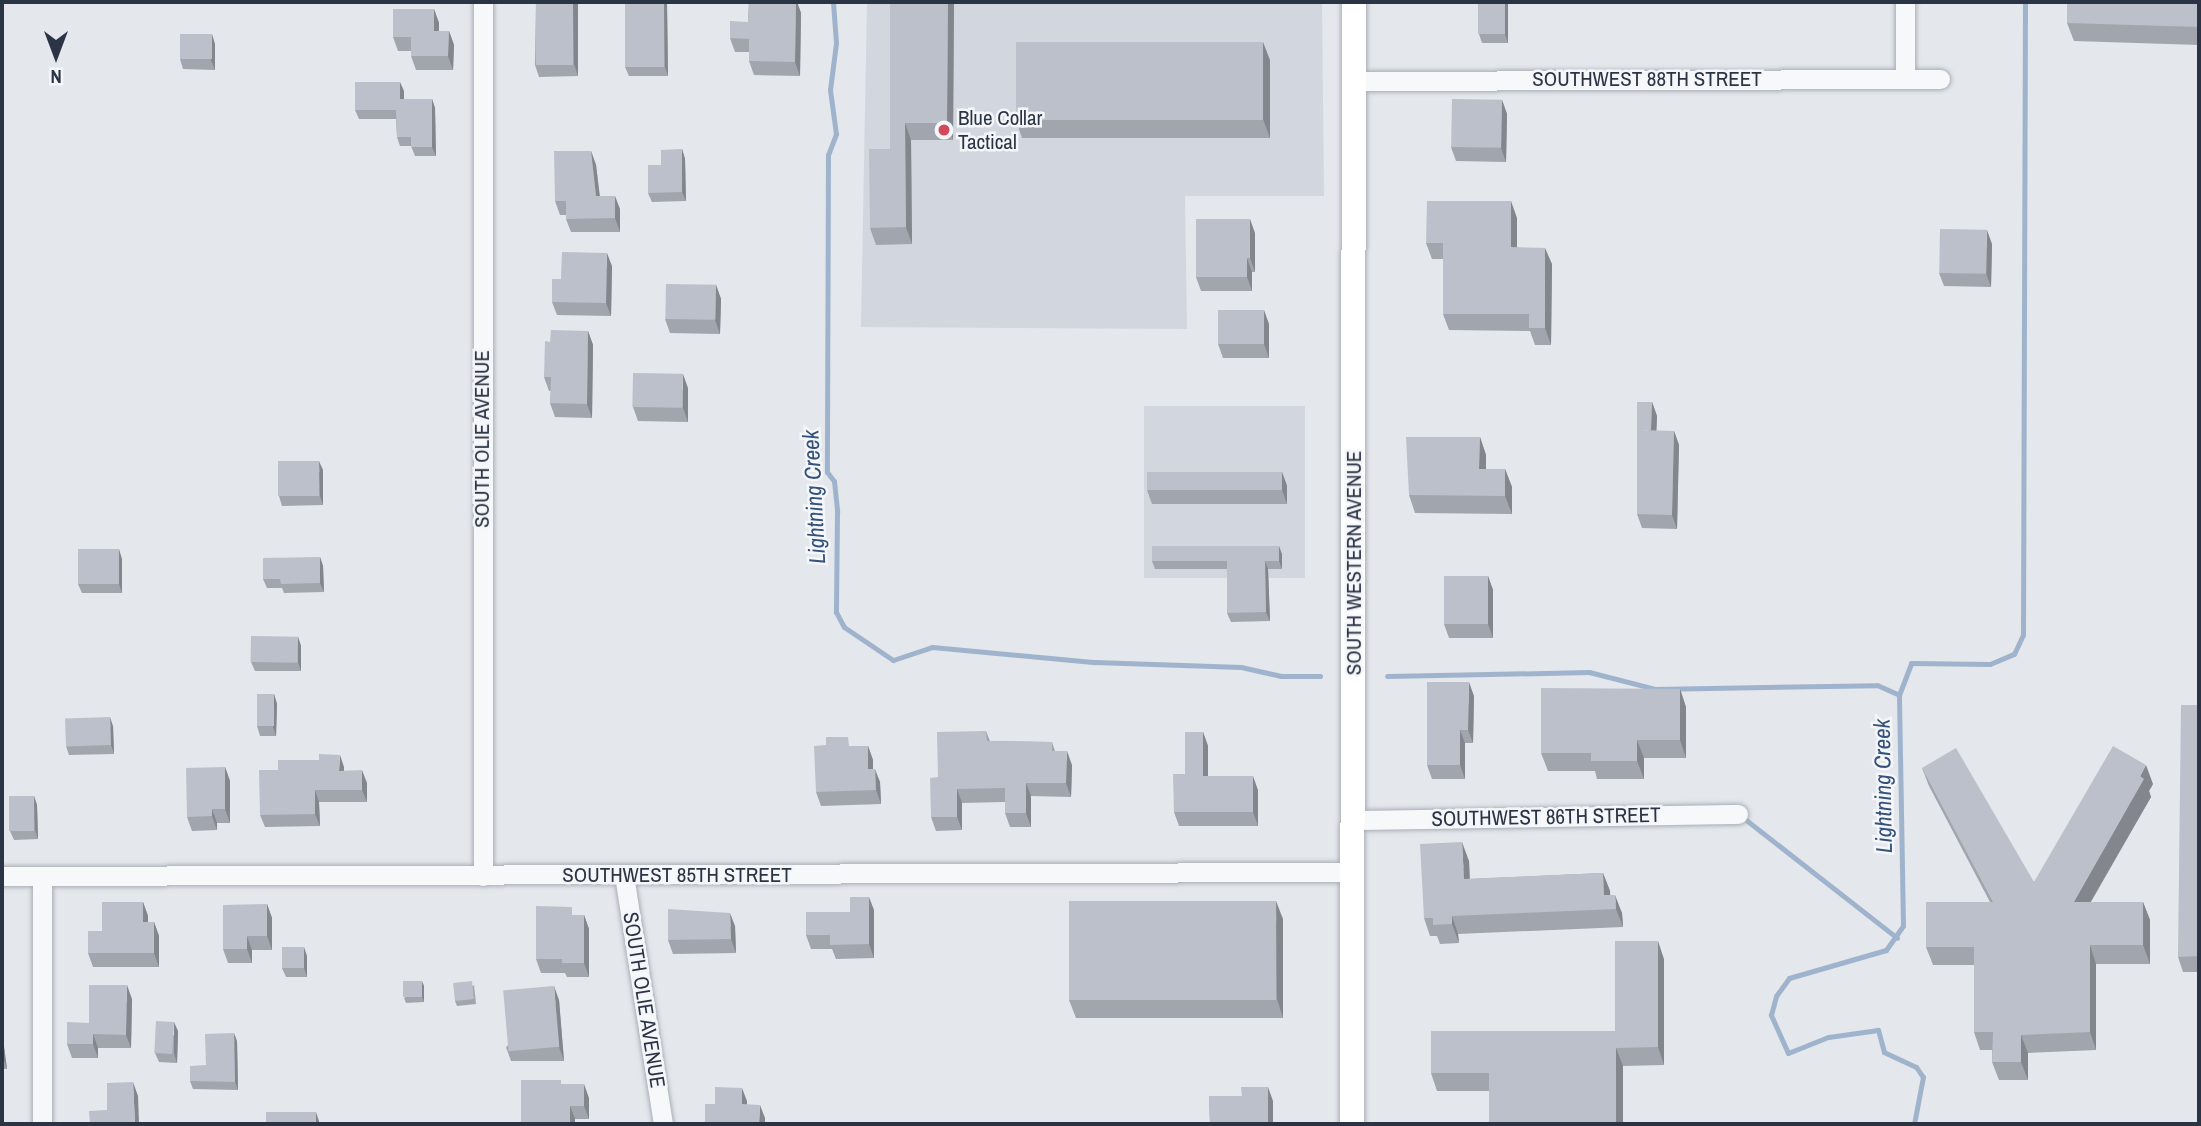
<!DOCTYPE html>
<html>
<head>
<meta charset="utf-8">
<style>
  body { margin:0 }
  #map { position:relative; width:2201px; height:1126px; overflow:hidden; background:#e4e7ec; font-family:"Archivo Narrow",sans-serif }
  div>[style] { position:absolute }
  .built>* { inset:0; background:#d2d6de; transform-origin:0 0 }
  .stream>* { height:5px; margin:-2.5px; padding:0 2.5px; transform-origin:2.5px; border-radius:2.5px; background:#9fb4cc }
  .roads { filter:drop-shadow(0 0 2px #a9aeb7) drop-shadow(0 0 2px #a9aeb7) }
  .minor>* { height:19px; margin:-9.5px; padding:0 9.5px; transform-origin:9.5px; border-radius:9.5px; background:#f7f8fa }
  .major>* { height:24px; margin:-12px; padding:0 12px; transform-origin:12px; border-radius:12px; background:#fff }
  .wall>* { inset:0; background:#a1a5ae }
  .shaded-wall>* { inset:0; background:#83868d }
  .building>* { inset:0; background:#bbc0ca; transform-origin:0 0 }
  .dots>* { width:19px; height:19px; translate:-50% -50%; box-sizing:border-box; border:4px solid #f4f6f9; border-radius:50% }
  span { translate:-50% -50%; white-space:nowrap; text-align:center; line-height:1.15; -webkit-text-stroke:5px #f4f6f9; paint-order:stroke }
  .street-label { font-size:21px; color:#2b3445 }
  .poi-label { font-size:21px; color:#2b3445 }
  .left { translate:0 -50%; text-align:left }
  .water-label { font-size:23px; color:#34527a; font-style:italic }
  .frame { position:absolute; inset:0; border:4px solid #2b3445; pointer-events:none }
  .north { position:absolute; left:21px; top:21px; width:70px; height:70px; -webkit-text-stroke:5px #f4f6f9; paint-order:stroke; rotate:180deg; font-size:19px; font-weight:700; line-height:28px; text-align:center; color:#2b3445 }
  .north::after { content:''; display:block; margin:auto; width:24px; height:32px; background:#2b3445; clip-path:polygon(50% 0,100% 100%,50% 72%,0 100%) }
</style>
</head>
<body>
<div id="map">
  <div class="built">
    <div style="clip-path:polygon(867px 2px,1322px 2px,1324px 196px,1185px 196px,1187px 329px,861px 327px)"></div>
    <div style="left:1144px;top:406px;width:161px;height:172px"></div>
  </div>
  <div class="stream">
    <div style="left:833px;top:2px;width:41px;rotate:85.8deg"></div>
    <div style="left:836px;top:43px;width:47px;rotate:97.3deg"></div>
    <div style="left:830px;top:90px;width:44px;rotate:82.2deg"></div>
    <div style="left:836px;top:134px;width:22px;rotate:111deg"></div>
    <div style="left:828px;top:155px;width:317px;rotate:90.2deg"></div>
    <div style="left:827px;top:472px;width:11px;rotate:52deg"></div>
    <div style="left:834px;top:481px;width:31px;rotate:84deg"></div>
    <div style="left:837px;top:512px;width:100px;rotate:90.6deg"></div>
    <div style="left:836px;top:612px;width:17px;rotate:62deg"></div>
    <div style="left:844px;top:627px;width:59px;rotate:34deg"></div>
    <div style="left:893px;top:660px;width:41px;rotate:-18.4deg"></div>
    <div style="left:932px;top:647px;width:164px;rotate:5.3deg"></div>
    <div style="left:1095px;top:662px;width:146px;rotate:2deg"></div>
    <div style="left:1241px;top:667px;width:41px;rotate:12.7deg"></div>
    <div style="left:1281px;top:676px;width:39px"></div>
    <div style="left:1387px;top:676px;width:202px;rotate:-1.1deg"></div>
    <div style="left:1589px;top:672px;width:68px;rotate:14.4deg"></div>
    <div style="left:1655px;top:689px;width:222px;rotate:-1deg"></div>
    <div style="left:1877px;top:685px;width:24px;rotate:24deg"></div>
    <div style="left:1741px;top:816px;width:198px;rotate:38deg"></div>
    <div style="left:1914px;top:1124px;width:48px;rotate:-79.2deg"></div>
    <div style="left:1923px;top:1077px;width:12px;rotate:-125deg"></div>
    <div style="left:1916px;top:1067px;width:35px;rotate:-155deg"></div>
    <div style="left:1884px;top:1052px;width:23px;rotate:-105deg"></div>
    <div style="left:1878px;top:1030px;width:50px;rotate:172deg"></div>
    <div style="left:1828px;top:1037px;width:43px;rotate:158.2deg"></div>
    <div style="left:1788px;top:1053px;width:42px;rotate:-114.1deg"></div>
    <div style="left:1771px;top:1015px;width:20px;rotate:-75deg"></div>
    <div style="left:1776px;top:996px;width:22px;rotate:-54deg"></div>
    <div style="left:1789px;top:978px;width:101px;rotate:-16.1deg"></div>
    <div style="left:1886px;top:950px;width:29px;rotate:-55deg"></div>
    <div style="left:1903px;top:926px;width:231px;rotate:-91deg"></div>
    <div style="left:1899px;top:695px;width:34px;rotate:-69deg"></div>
    <div style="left:1911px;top:663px;width:79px;rotate:0.7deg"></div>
    <div style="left:1990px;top:664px;width:26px;rotate:-23deg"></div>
    <div style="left:2014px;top:654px;width:21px;rotate:-65deg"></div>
    <div style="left:2023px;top:635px;width:633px;rotate:-89.82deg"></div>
  </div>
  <div class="roads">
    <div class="minor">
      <div style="left:1905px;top:2px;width:76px;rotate:90deg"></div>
      <div style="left:1355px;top:81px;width:585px;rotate:-0.2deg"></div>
      <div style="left:1354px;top:820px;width:384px;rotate:-0.9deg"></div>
      <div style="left:624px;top:875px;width:252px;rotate:81.1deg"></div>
      <div style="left:2px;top:876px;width:1351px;rotate:-0.17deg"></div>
      <div style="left:483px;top:876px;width:874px;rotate:-90deg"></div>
      <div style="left:42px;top:1124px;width:248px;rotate:-90deg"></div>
    </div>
    <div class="major">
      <div style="left:1352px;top:1124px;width:1122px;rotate:-89.9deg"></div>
    </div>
  </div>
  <div class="wall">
    <div style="clip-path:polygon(536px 2px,578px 2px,578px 76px,539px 77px,535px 65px)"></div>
    <div style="clip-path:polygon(625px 2px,667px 2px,668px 76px,629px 76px,625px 67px)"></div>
    <div style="clip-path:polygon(749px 2px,797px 2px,801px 13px,800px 76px,754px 75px,749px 61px,749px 52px,735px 52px,730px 38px,748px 22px)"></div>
    <div style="clip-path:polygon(890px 2px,954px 2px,953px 140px,911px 140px,912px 244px,876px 245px,870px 228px,890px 149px)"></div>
    <div style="clip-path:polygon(1478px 2px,1508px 2px,1508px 43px,1482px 43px,1479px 34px)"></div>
    <div style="clip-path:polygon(2199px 2px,2199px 45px,2074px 41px,2067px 23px)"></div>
    <div style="clip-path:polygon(434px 9px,439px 23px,439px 31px,449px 31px,454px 45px,453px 70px,416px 70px,411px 56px,411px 51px,398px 51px,393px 37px)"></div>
    <div style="clip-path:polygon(215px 44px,215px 70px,183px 69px,180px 59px)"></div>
    <div style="clip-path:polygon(1270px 60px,1270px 138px,1022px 138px,1016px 120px)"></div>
    <div style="clip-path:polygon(404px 91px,404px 99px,432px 99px,435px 108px,436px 156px,415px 156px,411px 146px,400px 146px,397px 137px,396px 119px,359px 119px,355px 110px)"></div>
    <div style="clip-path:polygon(1502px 100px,1507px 114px,1506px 162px,1456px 161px,1451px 147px)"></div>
    <div style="clip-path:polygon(682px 149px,685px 159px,686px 201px,652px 202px,648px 193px,661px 165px)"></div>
    <div style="clip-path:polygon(591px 151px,596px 165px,600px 196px,620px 209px,620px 232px,571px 232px,566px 219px,566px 215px,560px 215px,555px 201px)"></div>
    <div style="clip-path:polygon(1517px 218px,1517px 247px,1552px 264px,1551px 345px,1535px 345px,1530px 331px,1449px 330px,1443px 314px,1443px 259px,1432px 259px,1426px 243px)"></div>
    <div style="clip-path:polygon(1255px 233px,1255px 272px,1252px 272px,1252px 291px,1201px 291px,1196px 277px)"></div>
    <div style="clip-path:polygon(1992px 244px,1991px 287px,1944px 286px,1939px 273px)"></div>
    <div style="clip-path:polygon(612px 266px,611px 316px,557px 315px,552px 302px,561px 279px)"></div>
    <div style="clip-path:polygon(716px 285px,721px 299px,720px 334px,670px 333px,665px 319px)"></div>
    <div style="clip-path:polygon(1269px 324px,1269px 358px,1223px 358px,1218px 344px)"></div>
    <div style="clip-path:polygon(588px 331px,593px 345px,592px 418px,555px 417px,550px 403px,551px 391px,549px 391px,544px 377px,550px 342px)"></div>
    <div style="clip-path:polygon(688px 388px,688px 422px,638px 421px,633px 407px)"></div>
    <div style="clip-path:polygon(1652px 402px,1657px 416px,1656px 431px,1674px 431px,1679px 445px,1677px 529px,1642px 528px,1637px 514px)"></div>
    <div style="clip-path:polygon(1480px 437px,1486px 455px,1486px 469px,1505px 469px,1512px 487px,1512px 514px,1415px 513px,1409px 495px)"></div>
    <div style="clip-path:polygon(323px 470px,323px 505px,282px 506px,279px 496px)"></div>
    <div style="clip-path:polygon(1282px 472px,1287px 486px,1287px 504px,1152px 504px,1147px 490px)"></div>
    <div style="clip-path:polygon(1282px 554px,1282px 569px,1268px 569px,1270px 621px,1231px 622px,1227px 613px,1227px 569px,1155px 569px,1152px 561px)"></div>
    <div style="clip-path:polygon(320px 557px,323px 566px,324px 592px,284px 593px,282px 588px,267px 588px,263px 579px)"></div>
    <div style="clip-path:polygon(122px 559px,122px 593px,82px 593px,78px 584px)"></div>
    <div style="clip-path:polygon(1488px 576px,1493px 590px,1493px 638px,1449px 638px,1444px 624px)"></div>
    <div style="clip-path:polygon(298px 637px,301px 646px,301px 671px,255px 671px,251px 662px)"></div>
    <div style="clip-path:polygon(1680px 689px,1686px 707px,1686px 758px,1644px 758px,1644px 779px,1597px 779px,1595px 771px,1548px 771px,1541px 753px)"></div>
    <div style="clip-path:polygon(274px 694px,277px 704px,276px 736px,260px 736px,257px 726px)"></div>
    <div style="clip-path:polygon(1474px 696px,1473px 743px,1465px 743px,1465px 779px,1432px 779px,1427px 765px)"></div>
    <div style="clip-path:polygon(2199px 705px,2199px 972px,2183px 972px,2178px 957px)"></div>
    <div style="clip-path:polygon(113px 726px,114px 754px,69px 755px,66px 746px)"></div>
    <div style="clip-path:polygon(986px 731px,990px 741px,1052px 742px,1055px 751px,1072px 765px,1071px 797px,1031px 796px,1031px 827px,1010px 827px,1005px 813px,1005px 802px,962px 803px,962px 830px,936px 831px,931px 817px,938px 777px)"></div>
    <div style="clip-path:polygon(1203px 732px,1208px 746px,1208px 776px,1258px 790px,1258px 826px,1179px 826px,1174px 812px,1185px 774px)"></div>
    <div style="clip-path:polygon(852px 746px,868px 746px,873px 760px,873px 769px,880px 782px,881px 804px,821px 806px,816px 792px)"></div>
    <div style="clip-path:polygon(225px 767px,230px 781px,230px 823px,217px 823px,217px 830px,192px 831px,187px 817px)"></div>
    <div style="clip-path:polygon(344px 767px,344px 771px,367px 783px,367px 802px,319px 802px,320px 826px,265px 827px,260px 815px)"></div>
    <div style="clip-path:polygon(1922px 768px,2034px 882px,2153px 784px,2149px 791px,2151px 797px,2091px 902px,2143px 902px,2150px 920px,2150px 964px,2096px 964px,2096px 1050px,2028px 1053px,2028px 1080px,1999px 1080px,1992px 1062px,1992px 1050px,1980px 1050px,1974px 1032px,1974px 965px,1933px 965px,1926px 947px,1990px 902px,1929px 786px)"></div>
    <div style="clip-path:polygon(34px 796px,37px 805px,38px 839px,14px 840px,10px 831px)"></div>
    <div style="clip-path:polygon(1469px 861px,1470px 879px,1603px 873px,1610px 891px,1610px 895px,1622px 913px,1623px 927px,1458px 934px,1459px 943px,1440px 944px,1437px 936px,1430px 936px,1424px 918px)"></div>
    <div style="clip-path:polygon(143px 902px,148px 916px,148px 922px,154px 922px,159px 936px,159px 967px,93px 967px,88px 953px,102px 931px)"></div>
    <div style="clip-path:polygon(267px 904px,272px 918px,272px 950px,252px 950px,252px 963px,228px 963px,223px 949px)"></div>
    <div style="clip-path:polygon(874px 910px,874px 958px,836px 959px,832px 949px,811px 949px,806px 935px,850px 912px)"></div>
    <div style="clip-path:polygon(575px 915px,584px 915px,589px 929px,589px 977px,567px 977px,565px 973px,541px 973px,536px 959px)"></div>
    <div style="clip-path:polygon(1283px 919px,1283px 1018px,1076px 1018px,1069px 1000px)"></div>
    <div style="clip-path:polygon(735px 926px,736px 953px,673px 954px,668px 940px)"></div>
    <div style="clip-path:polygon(307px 956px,307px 977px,286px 977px,282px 968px)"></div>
    <div style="clip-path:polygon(1664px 959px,1664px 1065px,1623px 1066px,1489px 1091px,1437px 1091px,1431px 1073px,1615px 1031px)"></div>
    <div style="clip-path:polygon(474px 985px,476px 1004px,457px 1006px,455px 1001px)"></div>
    <div style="clip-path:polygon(424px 986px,424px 1002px,406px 1003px,404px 998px)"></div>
    <div style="clip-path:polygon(132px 999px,131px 1048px,98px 1048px,98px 1058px,72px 1058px,67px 1044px,89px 1023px)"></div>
    <div style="clip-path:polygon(559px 1000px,564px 1061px,511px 1061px,506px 1047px)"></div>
    <div style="clip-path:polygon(178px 1031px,177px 1063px,159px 1062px,155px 1053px)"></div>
    <div style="clip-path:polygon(2px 1032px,7px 1069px,2px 1069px)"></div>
    <div style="clip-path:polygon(237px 1041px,238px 1090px,193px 1089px,190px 1081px,206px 1065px)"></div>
    <div style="clip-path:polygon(562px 1084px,589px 1098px,589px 1119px,575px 1119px,575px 1124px)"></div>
    <div style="clip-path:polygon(1209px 1096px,1273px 1101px,1273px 1124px,1210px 1124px)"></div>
  </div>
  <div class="shaded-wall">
    <div style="clip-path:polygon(573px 2px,578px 2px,578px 76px,574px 64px)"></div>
    <div style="clip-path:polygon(664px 2px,667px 2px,667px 3px,668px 76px,665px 67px)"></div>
    <div style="clip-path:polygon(796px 2px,797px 2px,801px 13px,800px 76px,795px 62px)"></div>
    <div style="clip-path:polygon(948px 2px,954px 2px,953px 140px,947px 123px)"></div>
    <div style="clip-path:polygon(1505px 2px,1508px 2px,1508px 43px,1505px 34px)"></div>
    <div style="clip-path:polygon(434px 9px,439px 23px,439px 44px,434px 31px)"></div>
    <div style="clip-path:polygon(449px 31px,454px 45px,453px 70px,448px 56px)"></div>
    <div style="clip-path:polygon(212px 34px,215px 44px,215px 70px,211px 60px)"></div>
    <div style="clip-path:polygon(1263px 42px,1270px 60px,1270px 138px,1263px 119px)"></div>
    <div style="clip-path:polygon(400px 82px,404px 91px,404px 109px,400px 99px)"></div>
    <div style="clip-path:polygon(432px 99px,435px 108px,436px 156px,432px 147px)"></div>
    <div style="clip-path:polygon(1502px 100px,1507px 114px,1506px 162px,1501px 148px)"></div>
    <div style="clip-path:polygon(905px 123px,911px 140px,912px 244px,906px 227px)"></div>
    <div style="clip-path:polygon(682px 149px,685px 159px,686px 201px,682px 192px)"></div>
    <div style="clip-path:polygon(591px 151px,596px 165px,601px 209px,596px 196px)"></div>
    <div style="clip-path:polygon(615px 196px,620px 209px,620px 232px,615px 218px)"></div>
    <div style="clip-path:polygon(1511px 201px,1517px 218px,1517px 264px,1511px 247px)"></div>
    <div style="clip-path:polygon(1250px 219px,1255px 233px,1255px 272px,1250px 258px)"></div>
    <div style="clip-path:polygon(1987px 230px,1992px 244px,1991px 287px,1986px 273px)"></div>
    <div style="clip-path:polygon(1545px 248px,1552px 264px,1551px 345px,1545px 328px)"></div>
    <div style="clip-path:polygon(607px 253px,612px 266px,611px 316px,606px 303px)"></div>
    <div style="clip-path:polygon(1247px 258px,1252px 272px,1252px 291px,1247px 277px)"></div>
    <div style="clip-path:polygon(716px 285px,721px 299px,720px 334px,715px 320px)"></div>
    <div style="clip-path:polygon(1264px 310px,1269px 324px,1269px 358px,1264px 344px)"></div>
    <div style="clip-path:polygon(588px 331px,593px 345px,592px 418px,587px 404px)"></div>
    <div style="clip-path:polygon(683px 374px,688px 388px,688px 422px,683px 408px)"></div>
    <div style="clip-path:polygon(1652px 402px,1657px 416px,1656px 444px,1651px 430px)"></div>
    <div style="clip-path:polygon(1674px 431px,1679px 445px,1677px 529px,1672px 515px)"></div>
    <div style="clip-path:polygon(1480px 437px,1486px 455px,1486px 487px,1479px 469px)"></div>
    <div style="clip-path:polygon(319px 461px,323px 470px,323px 505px,320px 496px)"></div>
    <div style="clip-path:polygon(1505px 469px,1512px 487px,1512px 514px,1505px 496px)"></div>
    <div style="clip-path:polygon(1282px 472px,1287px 486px,1287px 504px,1282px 490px)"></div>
    <div style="clip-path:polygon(1279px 546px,1282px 554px,1282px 569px,1279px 561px)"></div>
    <div style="clip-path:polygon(119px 549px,122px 559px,122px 593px,119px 584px)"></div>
    <div style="clip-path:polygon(320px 557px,323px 566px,324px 592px,320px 583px)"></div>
    <div style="clip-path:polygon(1265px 561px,1268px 569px,1270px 621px,1266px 612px)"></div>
    <div style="clip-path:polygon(1488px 576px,1493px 590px,1493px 638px,1488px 624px)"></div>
    <div style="clip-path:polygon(298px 637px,301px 646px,301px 671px,298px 662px)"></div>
    <div style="clip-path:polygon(1469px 682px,1474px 696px,1473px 743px,1468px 730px)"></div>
    <div style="clip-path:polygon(1680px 689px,1686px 707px,1686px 758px,1680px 740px)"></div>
    <div style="clip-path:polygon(274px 694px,277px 704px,276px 736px,273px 727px)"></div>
    <div style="clip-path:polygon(110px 717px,113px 726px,114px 754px,111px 745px)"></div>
    <div style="clip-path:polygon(1460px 730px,1465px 743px,1465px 779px,1460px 765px)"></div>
    <div style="clip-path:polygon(1203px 732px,1208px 746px,1208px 790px,1203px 776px)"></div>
    <div style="clip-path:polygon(1637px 740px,1644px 758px,1644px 779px,1637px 761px)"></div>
    <div style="clip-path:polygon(868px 746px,873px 760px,873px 783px,868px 769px)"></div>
    <div style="clip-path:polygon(1067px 751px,1072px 765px,1071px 797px,1066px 783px)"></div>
    <div style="clip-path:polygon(340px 755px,344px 767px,344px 783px,339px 771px)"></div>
    <div style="clip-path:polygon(2146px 765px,2153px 784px,2149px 791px,2151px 797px,2080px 920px,2074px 902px)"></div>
    <div style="clip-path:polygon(225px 767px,230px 781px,230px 823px,225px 809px)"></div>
    <div style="clip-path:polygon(875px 769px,880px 782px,881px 804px,876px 790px)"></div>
    <div style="clip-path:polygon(362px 770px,367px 783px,367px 802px,362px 790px)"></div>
    <div style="clip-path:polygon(1253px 776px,1258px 790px,1258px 826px,1253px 812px)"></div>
    <div style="clip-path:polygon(1026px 783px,1031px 796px,1031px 827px,1026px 813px)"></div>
    <div style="clip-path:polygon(957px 789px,962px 803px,962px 830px,957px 817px)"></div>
    <div style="clip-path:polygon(315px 790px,319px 802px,320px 826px,315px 814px)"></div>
    <div style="clip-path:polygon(34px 796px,37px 805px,38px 839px,35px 830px)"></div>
    <div style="clip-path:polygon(212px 809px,217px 823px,217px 830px,212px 816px)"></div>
    <div style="clip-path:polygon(1462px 842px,1469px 861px,1470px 897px,1464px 879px)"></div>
    <div style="clip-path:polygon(1603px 873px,1610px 891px,1611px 909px,1604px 895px)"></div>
    <div style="clip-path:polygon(1615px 895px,1622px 913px,1623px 927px,1616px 909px)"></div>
    <div style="clip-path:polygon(869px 897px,874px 910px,874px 958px,869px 944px)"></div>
    <div style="clip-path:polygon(1276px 901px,1283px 919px,1283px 1018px,1277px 999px)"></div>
    <div style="clip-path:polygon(143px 902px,148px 916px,148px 936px,143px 922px)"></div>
    <div style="clip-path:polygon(2143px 902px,2150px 920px,2150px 964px,2143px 945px)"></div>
    <div style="clip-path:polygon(267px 904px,272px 918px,272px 950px,267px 936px)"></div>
    <div style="clip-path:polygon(730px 913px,735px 926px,736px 953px,731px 939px)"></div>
    <div style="clip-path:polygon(584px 915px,589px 929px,589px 977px,584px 963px)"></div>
    <div style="clip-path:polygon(1452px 916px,1458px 934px,1459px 943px,1452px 924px)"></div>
    <div style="clip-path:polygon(154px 922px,159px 936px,159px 967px,154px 953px)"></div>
    <div style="clip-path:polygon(247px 936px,252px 950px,252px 963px,247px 949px)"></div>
    <div style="clip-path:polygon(1658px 941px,1664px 959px,1664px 1065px,1658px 1047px)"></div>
    <div style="clip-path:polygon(2090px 945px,2096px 964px,2096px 1050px,2090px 1032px)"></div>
    <div style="clip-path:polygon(304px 947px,307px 956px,307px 977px,304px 968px)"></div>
    <div style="clip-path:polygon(422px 981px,424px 986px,424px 1002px,422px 997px)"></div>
    <div style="clip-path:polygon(127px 985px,132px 999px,131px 1048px,126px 1035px)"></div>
    <div style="clip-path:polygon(554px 986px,559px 1000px,564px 1061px,559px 1047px)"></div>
    <div style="clip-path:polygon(174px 1022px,178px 1031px,177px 1063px,174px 1053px)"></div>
    <div style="clip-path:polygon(2px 1032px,7px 1069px,2px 1055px)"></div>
    <div style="clip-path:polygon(234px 1033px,237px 1041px,238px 1090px,235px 1082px)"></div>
    <div style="clip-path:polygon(93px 1034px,98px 1048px,98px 1058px,93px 1044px)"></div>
    <div style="clip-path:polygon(2021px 1035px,2028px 1053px,2028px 1080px,2021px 1062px)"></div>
    <div style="clip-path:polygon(1616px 1048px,1623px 1066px,1623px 1124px,1616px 1124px)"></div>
    <div style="clip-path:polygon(133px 1082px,138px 1096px,139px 1124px,135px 1124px)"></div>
    <div style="clip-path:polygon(584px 1084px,589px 1098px,589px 1119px,584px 1106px)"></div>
    <div style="clip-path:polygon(1268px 1087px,1273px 1101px,1273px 1124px,1268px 1124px)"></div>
    <div style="clip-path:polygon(742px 1088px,747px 1101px,747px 1118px,742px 1104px)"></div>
    <div style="clip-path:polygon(760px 1105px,765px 1118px,765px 1124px,759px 1124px)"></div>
    <div style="clip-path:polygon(570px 1106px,575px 1119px,575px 1124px,570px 1124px)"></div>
    <div style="clip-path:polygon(316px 1112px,319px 1121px,319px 1124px,316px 1124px)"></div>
  </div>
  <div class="building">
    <div style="left:536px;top:2px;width:37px;height:63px"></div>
    <div style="left:625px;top:2px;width:39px;height:65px"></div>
    <div style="clip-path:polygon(749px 2px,796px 2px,795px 62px,749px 61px,749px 39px,730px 38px,730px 21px,748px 22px)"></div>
    <div style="clip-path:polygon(890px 2px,948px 2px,947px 123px,905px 123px,906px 227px,870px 228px,869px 149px,890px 149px)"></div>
    <div style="left:1478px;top:2px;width:27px;height:32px"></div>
    <div style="clip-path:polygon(2067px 2px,2199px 2px,2199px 27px,2067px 23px)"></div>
    <div style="clip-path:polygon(393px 9px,434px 9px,434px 31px,449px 31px,448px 56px,411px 56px,411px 37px,393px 37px)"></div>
    <div style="left:180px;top:34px;width:32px;height:25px"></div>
    <div style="left:1016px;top:42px;width:247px;height:78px"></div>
    <div style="clip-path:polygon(355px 82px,400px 82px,400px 99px,432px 99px,432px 147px,411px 147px,411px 137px,397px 137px,396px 110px,355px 110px)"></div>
    <div style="left:1452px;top:99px;width:50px;height:48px;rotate:1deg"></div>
    <div style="clip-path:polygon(682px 149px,682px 192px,648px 193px,648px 165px,661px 165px,661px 150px)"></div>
    <div style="clip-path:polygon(554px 151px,591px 151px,596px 196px,615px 196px,615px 218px,566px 219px,566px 201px,555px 201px)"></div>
    <div style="clip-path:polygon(1427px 201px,1511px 201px,1511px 247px,1545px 248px,1545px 328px,1529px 328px,1529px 314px,1443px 314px,1443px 243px,1426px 243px)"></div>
    <div style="clip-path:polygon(1196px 219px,1250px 219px,1250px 258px,1247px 258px,1247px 277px,1196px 277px)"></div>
    <div style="left:1940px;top:229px;width:47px;height:44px;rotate:1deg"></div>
    <div style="clip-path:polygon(562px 252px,607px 253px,606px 303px,552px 302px,552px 279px,561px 279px)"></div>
    <div style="left:666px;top:284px;width:50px;height:35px;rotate:1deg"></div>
    <div style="left:1218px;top:310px;width:46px;height:34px"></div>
    <div style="clip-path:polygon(551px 330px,588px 331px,587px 404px,550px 403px,551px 377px,544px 377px,545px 341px,550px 342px)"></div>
    <div style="left:633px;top:373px;width:50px;height:34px;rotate:1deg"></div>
    <div style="clip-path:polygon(1637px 402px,1652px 402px,1651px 430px,1640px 430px,1674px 431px,1672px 515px,1637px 514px)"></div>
    <div style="clip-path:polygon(1406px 437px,1480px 437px,1479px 469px,1505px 469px,1505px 496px,1409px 495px)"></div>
    <div style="left:278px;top:461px;width:41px;height:35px"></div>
    <div style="left:1147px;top:472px;width:135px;height:18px"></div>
    <div style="clip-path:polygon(1152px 546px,1279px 546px,1279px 561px,1265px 561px,1266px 612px,1227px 613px,1227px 561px,1152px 561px)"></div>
    <div style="left:78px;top:549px;width:41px;height:35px"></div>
    <div style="clip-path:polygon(320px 557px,320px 583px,281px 584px,280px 579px,263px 579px,263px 558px)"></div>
    <div style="left:1444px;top:576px;width:44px;height:48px"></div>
    <div style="left:251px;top:636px;width:47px;height:26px;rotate:1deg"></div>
    <div style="clip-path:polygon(1427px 682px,1469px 682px,1468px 730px,1460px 730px,1460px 765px,1427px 765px)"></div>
    <div style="clip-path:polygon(1541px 688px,1680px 689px,1680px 740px,1637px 740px,1637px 761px,1591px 761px,1591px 753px,1541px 753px)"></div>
    <div style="left:257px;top:694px;width:17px;height:32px"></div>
    <div style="clip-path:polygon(2181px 705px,2199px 705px,2199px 956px,2178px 957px)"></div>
    <div style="left:110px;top:717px;width:28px;height:45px;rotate:88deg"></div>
    <div style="clip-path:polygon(986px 731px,987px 741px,1052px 742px,1052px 751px,1067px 751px,1066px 783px,1026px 783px,1026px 813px,1005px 813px,1005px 788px,957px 789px,957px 817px,931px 817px,930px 778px,938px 777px,937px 732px)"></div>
    <div style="clip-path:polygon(1185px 732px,1203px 732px,1203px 776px,1253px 776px,1253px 812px,1174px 812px,1173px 774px,1185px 774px)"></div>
    <div style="clip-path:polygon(826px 737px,848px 737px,849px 746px,868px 746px,868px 769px,875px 769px,876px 790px,816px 792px,814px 746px,826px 745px)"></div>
    <div style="clip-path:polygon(2113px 746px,2146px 765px,2140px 776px,2144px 779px,2074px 902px,2143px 902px,2143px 945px,2090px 945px,2090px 1032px,2021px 1035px,2021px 1062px,1992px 1062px,1993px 1032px,1974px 1032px,1974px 947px,1926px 947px,1926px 902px,1993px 902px,1922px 768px,1956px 748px,2034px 882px)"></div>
    <div style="clip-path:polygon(319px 754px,340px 755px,339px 771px,362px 770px,362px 790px,315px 790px,315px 814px,260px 815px,259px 770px,278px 770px,278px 760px,319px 760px)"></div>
    <div style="clip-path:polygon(225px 767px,225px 809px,212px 809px,212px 816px,187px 817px,186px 768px)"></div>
    <div style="left:9px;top:796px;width:25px;height:35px"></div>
    <div style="clip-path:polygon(1462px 842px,1464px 879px,1603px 873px,1604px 895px,1615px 895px,1616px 909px,1452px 916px,1452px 924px,1433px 925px,1433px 918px,1424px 918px,1420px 844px)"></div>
    <div style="clip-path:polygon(850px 897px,869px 897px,869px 944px,830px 945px,830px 935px,806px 935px,806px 912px,850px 912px)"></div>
    <div style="left:1069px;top:901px;width:207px;height:99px"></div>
    <div style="clip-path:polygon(102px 902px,143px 902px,143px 922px,154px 922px,154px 953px,88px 953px,88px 931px,102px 931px)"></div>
    <div style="clip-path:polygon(267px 904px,267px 936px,247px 936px,247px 949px,223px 949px,223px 905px)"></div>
    <div style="clip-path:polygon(536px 906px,572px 907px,572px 915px,584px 915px,584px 963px,562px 963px,562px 959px,536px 959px)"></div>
    <div style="clip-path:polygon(668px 909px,730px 913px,731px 939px,668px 940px)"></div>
    <div style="clip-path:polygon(1615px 941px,1658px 941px,1658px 1047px,1616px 1048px,1616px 1124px,1489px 1124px,1489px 1073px,1431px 1073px,1431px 1031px,1615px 1031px)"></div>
    <div style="left:282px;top:947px;width:22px;height:21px"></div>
    <div style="left:422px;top:981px;width:16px;height:19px;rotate:90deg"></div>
    <div style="left:472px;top:981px;width:18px;height:19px;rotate:84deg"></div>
    <div style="clip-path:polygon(89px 985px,127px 985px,126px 1035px,93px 1034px,93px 1044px,67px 1044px,67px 1022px,89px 1023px)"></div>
    <div style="left:554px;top:986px;width:61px;height:51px;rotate:85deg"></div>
    <div style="left:156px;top:1021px;width:18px;height:32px;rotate:3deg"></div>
    <div style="clip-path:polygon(234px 1033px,235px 1082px,190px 1081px,190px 1066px,206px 1065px,205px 1034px)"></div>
    <div style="clip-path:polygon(521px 1080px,561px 1080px,561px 1084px,584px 1084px,584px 1106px,570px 1106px,570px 1124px,521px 1124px)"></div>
    <div style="clip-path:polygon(133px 1082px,135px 1124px,90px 1124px,89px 1111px,107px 1110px,107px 1083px)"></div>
    <div style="clip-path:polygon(715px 1087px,742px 1088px,742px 1104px,760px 1105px,759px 1124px,705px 1124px,705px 1104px,715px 1104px)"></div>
    <div style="clip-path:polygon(1241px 1087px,1268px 1087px,1268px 1124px,1249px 1124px,1249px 1123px,1210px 1123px,1209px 1096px,1242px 1096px)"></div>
    <div style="left:316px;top:1112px;width:12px;height:50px;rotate:90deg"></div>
    <div style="clip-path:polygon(1078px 1123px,1140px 1124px,1078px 1124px)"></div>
  </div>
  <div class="dots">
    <div style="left:944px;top:130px;background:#d1495b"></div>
  </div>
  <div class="street-label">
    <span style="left:1647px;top:79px">SOUTHWEST 88TH STREET</span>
    <span style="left:482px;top:439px;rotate:-90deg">SOUTH OLIE AVENUE</span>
    <span style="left:1354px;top:563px;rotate:-90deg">SOUTH WESTERN AVENUE</span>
    <span style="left:1546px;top:817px;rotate:-1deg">SOUTHWEST 86TH STREET</span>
    <span style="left:677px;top:875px">SOUTHWEST 85TH STREET</span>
    <span style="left:644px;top:1000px;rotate:81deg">SOUTH OLIE AVENUE</span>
  </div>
  <div class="poi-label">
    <span class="left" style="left:958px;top:130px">Blue Collar<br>Tactical</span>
  </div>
  <div class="water-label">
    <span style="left:814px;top:497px;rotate:-93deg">Lightning Creek</span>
    <span style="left:1883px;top:786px;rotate:-91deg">Lightning Creek</span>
  </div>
  <div class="frame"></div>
  <div class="north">N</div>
</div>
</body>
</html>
